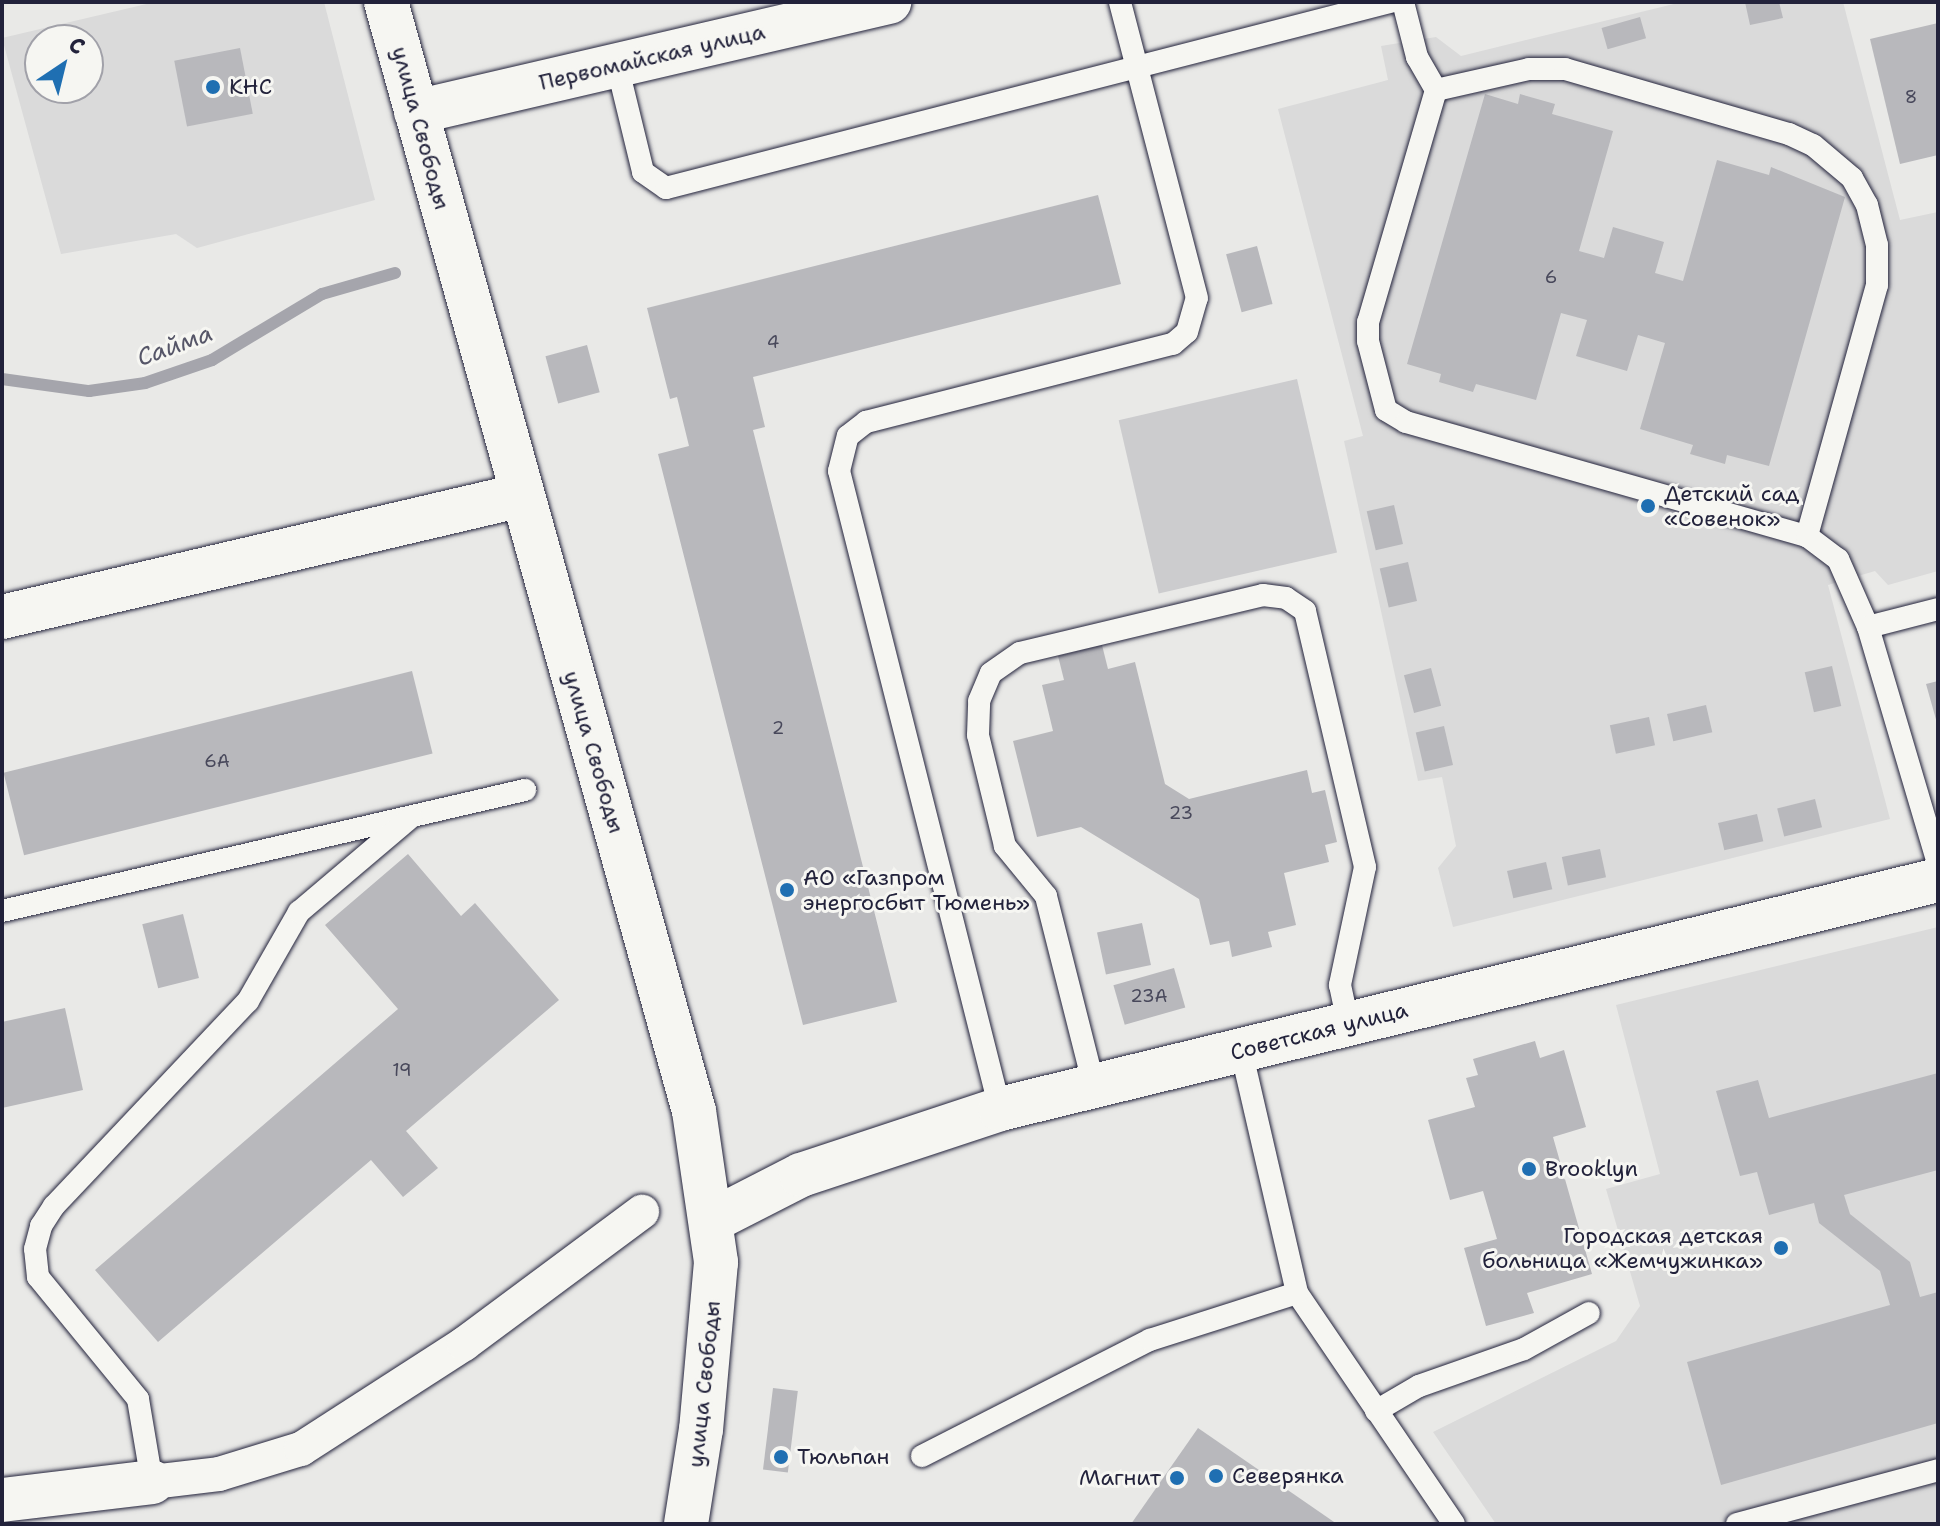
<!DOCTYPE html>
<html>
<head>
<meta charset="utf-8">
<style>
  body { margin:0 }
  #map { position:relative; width:1940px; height:1526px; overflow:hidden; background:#e9e9e7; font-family:"Shantell Sans",sans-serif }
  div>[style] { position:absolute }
  .built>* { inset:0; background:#dadada }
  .green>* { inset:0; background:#ccccce; transform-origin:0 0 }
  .stream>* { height:12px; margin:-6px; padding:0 6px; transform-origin:6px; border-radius:6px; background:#a5a5ac }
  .building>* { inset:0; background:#b8b8bc; transform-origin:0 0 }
  .roads { filter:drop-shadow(0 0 2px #22223b) drop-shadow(0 0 2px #22223b) }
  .service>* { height:22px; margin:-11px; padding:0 11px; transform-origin:11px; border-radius:11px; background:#f6f6f2 }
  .pedestrian>* { height:34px; margin:-17px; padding:0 17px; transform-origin:17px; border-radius:17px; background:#f6f6f2 }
  .minor>* { height:44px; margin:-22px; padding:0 22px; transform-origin:22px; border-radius:22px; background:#f6f6f2 }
  .tertiary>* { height:44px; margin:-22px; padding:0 22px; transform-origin:22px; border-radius:22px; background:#f6f6f2 }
  .secondary>* { height:44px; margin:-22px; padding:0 22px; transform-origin:22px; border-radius:22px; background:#f6f6f2 }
  .dots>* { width:22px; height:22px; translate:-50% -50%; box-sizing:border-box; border:4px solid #f6f6f2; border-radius:50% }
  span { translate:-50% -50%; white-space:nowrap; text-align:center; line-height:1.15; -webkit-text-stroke:6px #f6f6f2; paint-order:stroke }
  .number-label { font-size:18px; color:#48485b }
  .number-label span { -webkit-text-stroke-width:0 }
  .street-label { font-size:22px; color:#22223b }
  .poi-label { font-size:22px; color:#22223b }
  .left { translate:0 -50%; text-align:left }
  .right { translate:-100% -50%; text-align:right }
  .water-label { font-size:24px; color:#565668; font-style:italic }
  .frame { position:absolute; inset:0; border:4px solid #22223b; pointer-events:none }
  .north { position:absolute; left:24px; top:24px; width:80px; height:80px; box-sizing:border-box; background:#f6f6f2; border:2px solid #a1a1a9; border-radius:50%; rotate:35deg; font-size:22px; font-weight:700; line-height:32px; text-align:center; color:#22223b }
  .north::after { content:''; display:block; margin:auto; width:28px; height:36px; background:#1f6fb2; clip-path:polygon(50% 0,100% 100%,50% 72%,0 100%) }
</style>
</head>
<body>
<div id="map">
  <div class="built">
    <div style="clip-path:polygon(evenodd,155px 2px,324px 2px,375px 200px,197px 248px,176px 234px,61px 254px,2px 38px,155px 2px,40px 40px,88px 40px,88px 88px,40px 88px,40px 40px)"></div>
    <div style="clip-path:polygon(1682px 2px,1843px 2px,1900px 220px,1938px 212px,1938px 571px,1888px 585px,1875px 571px,1828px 585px,1890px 819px,1453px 927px,1438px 868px,1456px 846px,1442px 777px,1418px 781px,1344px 441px,1363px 436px,1278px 109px,1388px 80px,1381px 46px,1436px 37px,1461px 56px)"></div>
    <div style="clip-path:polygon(1938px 927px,1938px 1524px,1496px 1524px,1433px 1432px,1616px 1341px,1640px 1306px,1606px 1189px,1660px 1174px,1616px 1005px)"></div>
  </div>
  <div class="green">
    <div style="left:1297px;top:379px;width:178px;height:183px;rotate:77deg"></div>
  </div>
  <div class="stream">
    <div style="left:2px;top:379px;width:88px;rotate:7.9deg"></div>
    <div style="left:89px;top:391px;width:57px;rotate:-8.1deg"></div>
    <div style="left:145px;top:383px;width:71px;rotate:-18.9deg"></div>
    <div style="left:212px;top:360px;width:128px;rotate:-31deg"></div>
    <div style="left:322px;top:294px;width:76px;rotate:-16deg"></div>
  </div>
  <div class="building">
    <div style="clip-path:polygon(1745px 2px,1779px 2px,1783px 18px,1750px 25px)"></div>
    <div style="left:1640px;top:17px;width:22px;height:40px;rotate:74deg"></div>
    <div style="clip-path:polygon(1938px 23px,1938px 155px,1900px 164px,1870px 39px)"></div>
    <div style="left:240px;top:48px;width:67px;height:67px;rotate:79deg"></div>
    <div style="clip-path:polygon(1485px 94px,1518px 104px,1520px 94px,1555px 104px,1552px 114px,1613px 131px,1579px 251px,1604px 258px,1613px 227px,1664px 242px,1655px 273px,1683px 281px,1717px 160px,1769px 175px,1771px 167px,1845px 197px,1769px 466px,1727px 455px,1725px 464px,1690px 454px,1693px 445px,1640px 429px,1665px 343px,1638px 335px,1627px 371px,1576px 356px,1587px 320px,1561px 313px,1536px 400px,1476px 384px,1473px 392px,1439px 382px,1441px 374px,1407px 364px)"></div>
    <div style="clip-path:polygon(1098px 195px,1121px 284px,753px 377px,765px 427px,753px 430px,897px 1002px,803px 1025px,658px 454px,689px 446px,677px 397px,670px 399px,647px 308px)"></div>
    <div style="left:1257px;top:246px;width:60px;height:32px;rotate:75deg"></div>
    <div style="left:587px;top:345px;width:49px;height:43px;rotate:75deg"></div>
    <div style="left:1394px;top:505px;width:40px;height:28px;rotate:77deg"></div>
    <div style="left:1408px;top:562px;width:40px;height:29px;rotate:77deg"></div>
    <div style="clip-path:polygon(1102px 645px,1108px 669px,1135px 662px,1165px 784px,1189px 799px,1307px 770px,1312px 793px,1325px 790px,1337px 842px,1325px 845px,1329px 862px,1284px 873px,1296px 925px,1268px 932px,1272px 947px,1232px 957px,1229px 941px,1210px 945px,1199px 899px,1081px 827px,1037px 837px,1013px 741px,1053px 731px,1042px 685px,1064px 680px,1058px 656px)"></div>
    <div style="left:1832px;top:666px;width:41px;height:28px;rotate:77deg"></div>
    <div style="left:1431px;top:668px;width:39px;height:28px;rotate:75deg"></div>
    <div style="left:412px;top:671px;width:85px;height:421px;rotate:76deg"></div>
    <div style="clip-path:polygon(1938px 681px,1938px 723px,1937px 723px,1926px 684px)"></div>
    <div style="left:1706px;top:705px;width:28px;height:40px;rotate:77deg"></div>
    <div style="left:1649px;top:717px;width:29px;height:40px;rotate:78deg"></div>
    <div style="left:1444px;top:726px;width:40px;height:29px;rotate:77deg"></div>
    <div style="left:1815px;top:799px;width:29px;height:39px;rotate:76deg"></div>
    <div style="left:1757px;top:814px;width:28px;height:40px;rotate:77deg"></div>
    <div style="left:1600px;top:849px;width:29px;height:39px;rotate:78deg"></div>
    <div style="clip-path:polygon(408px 854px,461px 916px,475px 903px,559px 1000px,406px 1131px,438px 1168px,403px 1197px,371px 1160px,158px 1342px,95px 1270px,398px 1009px,325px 925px)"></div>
    <div style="left:1546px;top:862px;width:28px;height:40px;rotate:77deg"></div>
    <div style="left:183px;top:914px;width:66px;height:42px;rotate:76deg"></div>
    <div style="left:1142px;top:923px;width:43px;height:46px;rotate:78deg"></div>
    <div style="left:1174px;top:968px;width:41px;height:63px;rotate:74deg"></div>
    <div style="clip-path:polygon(65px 1008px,83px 1090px,2px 1108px,2px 1022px)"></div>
    <div style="clip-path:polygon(1535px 1041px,1540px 1058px,1564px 1050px,1586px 1127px,1553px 1137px,1592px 1274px,1527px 1293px,1534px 1313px,1486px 1326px,1464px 1248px,1497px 1239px,1483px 1191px,1450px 1200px,1428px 1120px,1475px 1107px,1466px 1078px,1478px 1075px,1473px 1059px)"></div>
    <div style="clip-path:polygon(1938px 1073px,1938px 1170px,1844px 1195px,1850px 1214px,1910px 1262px,1920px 1297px,1938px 1292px,1938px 1423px,1721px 1485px,1687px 1362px,1890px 1305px,1880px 1271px,1819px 1223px,1814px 1203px,1769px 1215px,1757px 1172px,1740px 1176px,1716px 1091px,1758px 1080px,1769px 1118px)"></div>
    <div style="left:773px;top:1388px;width:25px;height:82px;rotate:7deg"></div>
    <div style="clip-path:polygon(1198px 1428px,1337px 1524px,1131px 1524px)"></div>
  </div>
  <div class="roads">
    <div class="service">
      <div style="left:1403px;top:2px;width:57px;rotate:75.7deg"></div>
      <div style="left:1417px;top:57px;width:38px;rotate:60deg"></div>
      <div style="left:1436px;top:90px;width:242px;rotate:106.3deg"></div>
      <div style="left:1368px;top:322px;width:19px;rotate:90deg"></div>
      <div style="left:1368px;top:341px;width:71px;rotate:75.4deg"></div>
      <div style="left:1386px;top:410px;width:23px;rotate:31deg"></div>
      <div style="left:1406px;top:422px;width:417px;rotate:15.9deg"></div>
      <div style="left:617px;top:65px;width:110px;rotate:76.3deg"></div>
      <div style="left:643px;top:172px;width:28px;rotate:35deg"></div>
      <div style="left:666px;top:188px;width:748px;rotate:-14.41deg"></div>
      <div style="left:1436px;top:90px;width:95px;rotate:-12.7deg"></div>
      <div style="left:1529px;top:69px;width:36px"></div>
      <div style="left:1565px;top:69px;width:233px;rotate:16.2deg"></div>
      <div style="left:1789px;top:134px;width:26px;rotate:25deg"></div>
      <div style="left:1813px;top:145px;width:51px;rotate:40.2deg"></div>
      <div style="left:1852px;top:178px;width:31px;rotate:61deg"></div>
      <div style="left:1867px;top:205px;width:41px;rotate:76deg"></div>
      <div style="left:1877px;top:245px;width:40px;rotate:90deg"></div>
      <div style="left:1877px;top:285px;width:261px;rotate:105.6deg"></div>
      <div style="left:1807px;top:536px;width:39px;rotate:37deg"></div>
      <div style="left:1838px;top:559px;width:74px;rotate:66.2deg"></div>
      <div style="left:1868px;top:627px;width:247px;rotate:73.5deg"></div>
      <div style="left:1868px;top:627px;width:72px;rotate:-14.4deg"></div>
      <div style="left:2px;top:911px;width:537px;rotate:-13.03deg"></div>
      <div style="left:1241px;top:1050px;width:249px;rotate:77deg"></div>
      <div style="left:1297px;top:1293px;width:279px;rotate:55.8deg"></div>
      <div style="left:1094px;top:1086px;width:196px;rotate:-104.2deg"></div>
      <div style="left:1046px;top:896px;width:65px;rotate:-129.4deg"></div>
      <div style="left:1005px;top:846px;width:114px;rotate:-103.7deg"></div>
      <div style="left:978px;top:735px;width:34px;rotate:-88deg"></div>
      <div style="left:979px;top:701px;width:30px;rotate:-67deg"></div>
      <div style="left:991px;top:673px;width:35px;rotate:-35deg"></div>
      <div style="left:1020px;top:653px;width:250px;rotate:-13.4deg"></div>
      <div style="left:1263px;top:595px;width:23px;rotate:7deg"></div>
      <div style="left:1286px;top:598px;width:23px;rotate:34deg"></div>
      <div style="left:1305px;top:611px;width:263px;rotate:76.8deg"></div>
      <div style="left:1365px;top:867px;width:121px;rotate:102deg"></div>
      <div style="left:1340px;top:985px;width:40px;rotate:78deg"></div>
      <div style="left:1000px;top:1109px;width:658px;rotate:-104.16deg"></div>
      <div style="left:839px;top:471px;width:36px;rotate:-76deg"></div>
      <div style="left:848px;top:436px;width:23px;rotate:-38deg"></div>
      <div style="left:866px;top:422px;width:317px;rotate:-14.3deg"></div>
      <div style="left:1173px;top:344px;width:18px;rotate:-41deg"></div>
      <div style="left:1187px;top:332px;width:35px;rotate:-74deg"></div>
      <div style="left:1197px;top:298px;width:306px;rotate:-104.6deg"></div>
      <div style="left:1376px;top:1411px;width:50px;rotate:-30.2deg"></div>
      <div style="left:1419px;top:1386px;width:111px;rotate:-19.4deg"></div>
      <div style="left:1524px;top:1349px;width:74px;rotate:-29deg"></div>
      <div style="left:922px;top:1456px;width:256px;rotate:-27deg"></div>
      <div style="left:1150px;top:1340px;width:154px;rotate:-17.7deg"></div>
      <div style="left:152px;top:1482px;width:84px;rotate:-99.6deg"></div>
      <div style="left:138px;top:1399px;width:158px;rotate:-129.3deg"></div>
      <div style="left:38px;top:1277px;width:28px;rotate:-96deg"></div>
      <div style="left:35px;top:1249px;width:24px;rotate:-75deg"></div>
      <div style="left:41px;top:1226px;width:24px;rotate:-57deg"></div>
      <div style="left:54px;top:1206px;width:282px;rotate:-46.6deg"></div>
      <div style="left:248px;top:1001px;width:103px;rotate:-60.2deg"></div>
      <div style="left:299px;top:912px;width:147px;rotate:-40.3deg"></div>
      <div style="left:1737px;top:1524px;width:208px;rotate:-15deg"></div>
    </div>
    <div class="pedestrian">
      <div style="left:152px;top:1482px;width:67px;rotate:-6.8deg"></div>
      <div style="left:219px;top:1474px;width:86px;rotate:-17deg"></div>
      <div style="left:301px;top:1449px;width:194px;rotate:-32.8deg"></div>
      <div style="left:464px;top:1344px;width:222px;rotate:-36.6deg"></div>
    </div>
    <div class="minor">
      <div style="left:2px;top:617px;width:534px;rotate:-13.2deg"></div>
      <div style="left:713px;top:1220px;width:99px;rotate:-27.1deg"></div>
      <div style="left:801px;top:1175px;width:210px;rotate:-18.3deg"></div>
      <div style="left:1000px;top:1109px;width:966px;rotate:-13.72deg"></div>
      <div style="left:2px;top:1500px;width:151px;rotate:-6.8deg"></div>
    </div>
    <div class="tertiary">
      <div style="left:416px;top:112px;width:486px;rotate:-13.1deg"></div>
    </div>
    <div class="secondary">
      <div style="left:386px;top:2px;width:1151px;rotate:74.48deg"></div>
      <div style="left:694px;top:1111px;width:153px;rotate:81.7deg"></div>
      <div style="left:716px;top:1262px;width:168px;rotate:95.1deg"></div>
      <div style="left:701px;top:1429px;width:96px;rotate:99deg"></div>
    </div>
  </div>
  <div class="dots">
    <div style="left:213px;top:87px;background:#1f6fb2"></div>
    <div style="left:1648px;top:506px;background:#1f6fb2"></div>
    <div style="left:787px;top:890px;background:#1f6fb2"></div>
    <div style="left:1529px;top:1169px;background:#1f6fb2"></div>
    <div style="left:1781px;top:1248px;background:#1f6fb2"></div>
    <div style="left:781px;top:1457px;background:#1f6fb2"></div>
    <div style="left:1216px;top:1476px;background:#1f6fb2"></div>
    <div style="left:1177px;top:1478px;background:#1f6fb2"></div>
  </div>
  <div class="number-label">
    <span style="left:1911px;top:97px">8</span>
    <span style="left:1551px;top:277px">6</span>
    <span style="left:773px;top:342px">4</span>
    <span style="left:778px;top:728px">2</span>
    <span style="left:217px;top:761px">6А</span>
    <span style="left:1181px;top:813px">23</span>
    <span style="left:1149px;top:996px">23А</span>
    <span style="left:402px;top:1070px">19</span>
  </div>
  <div class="street-label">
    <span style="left:652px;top:57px;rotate:-13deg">Первомайская улица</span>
    <span style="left:421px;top:128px;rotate:75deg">улица Свободы</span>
    <span style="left:594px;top:752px;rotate:74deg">улица Свободы</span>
    <span style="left:1319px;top:1031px;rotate:-14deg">Советская улица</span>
    <span style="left:704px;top:1384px;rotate:-84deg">улица Свободы</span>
  </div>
  <div class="poi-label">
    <span class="left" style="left:229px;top:87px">КНС</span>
    <span class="left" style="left:1664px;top:506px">Детский сад<br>«Совенок»</span>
    <span class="left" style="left:803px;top:890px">АО «Газпром<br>энергосбыт Тюмень»</span>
    <span class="left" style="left:1545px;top:1169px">Brooklyn</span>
    <span class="right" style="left:1763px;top:1248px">Городская детская<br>больница «Жемчужинка»</span>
    <span class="left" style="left:797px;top:1457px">Тюльпан</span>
    <span class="left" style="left:1232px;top:1476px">Северянка</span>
    <span class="right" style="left:1161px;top:1478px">Магнит</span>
  </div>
  <div class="water-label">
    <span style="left:175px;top:346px;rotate:-20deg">Сайма</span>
  </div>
  <div class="frame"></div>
  <div class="north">С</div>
</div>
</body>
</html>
